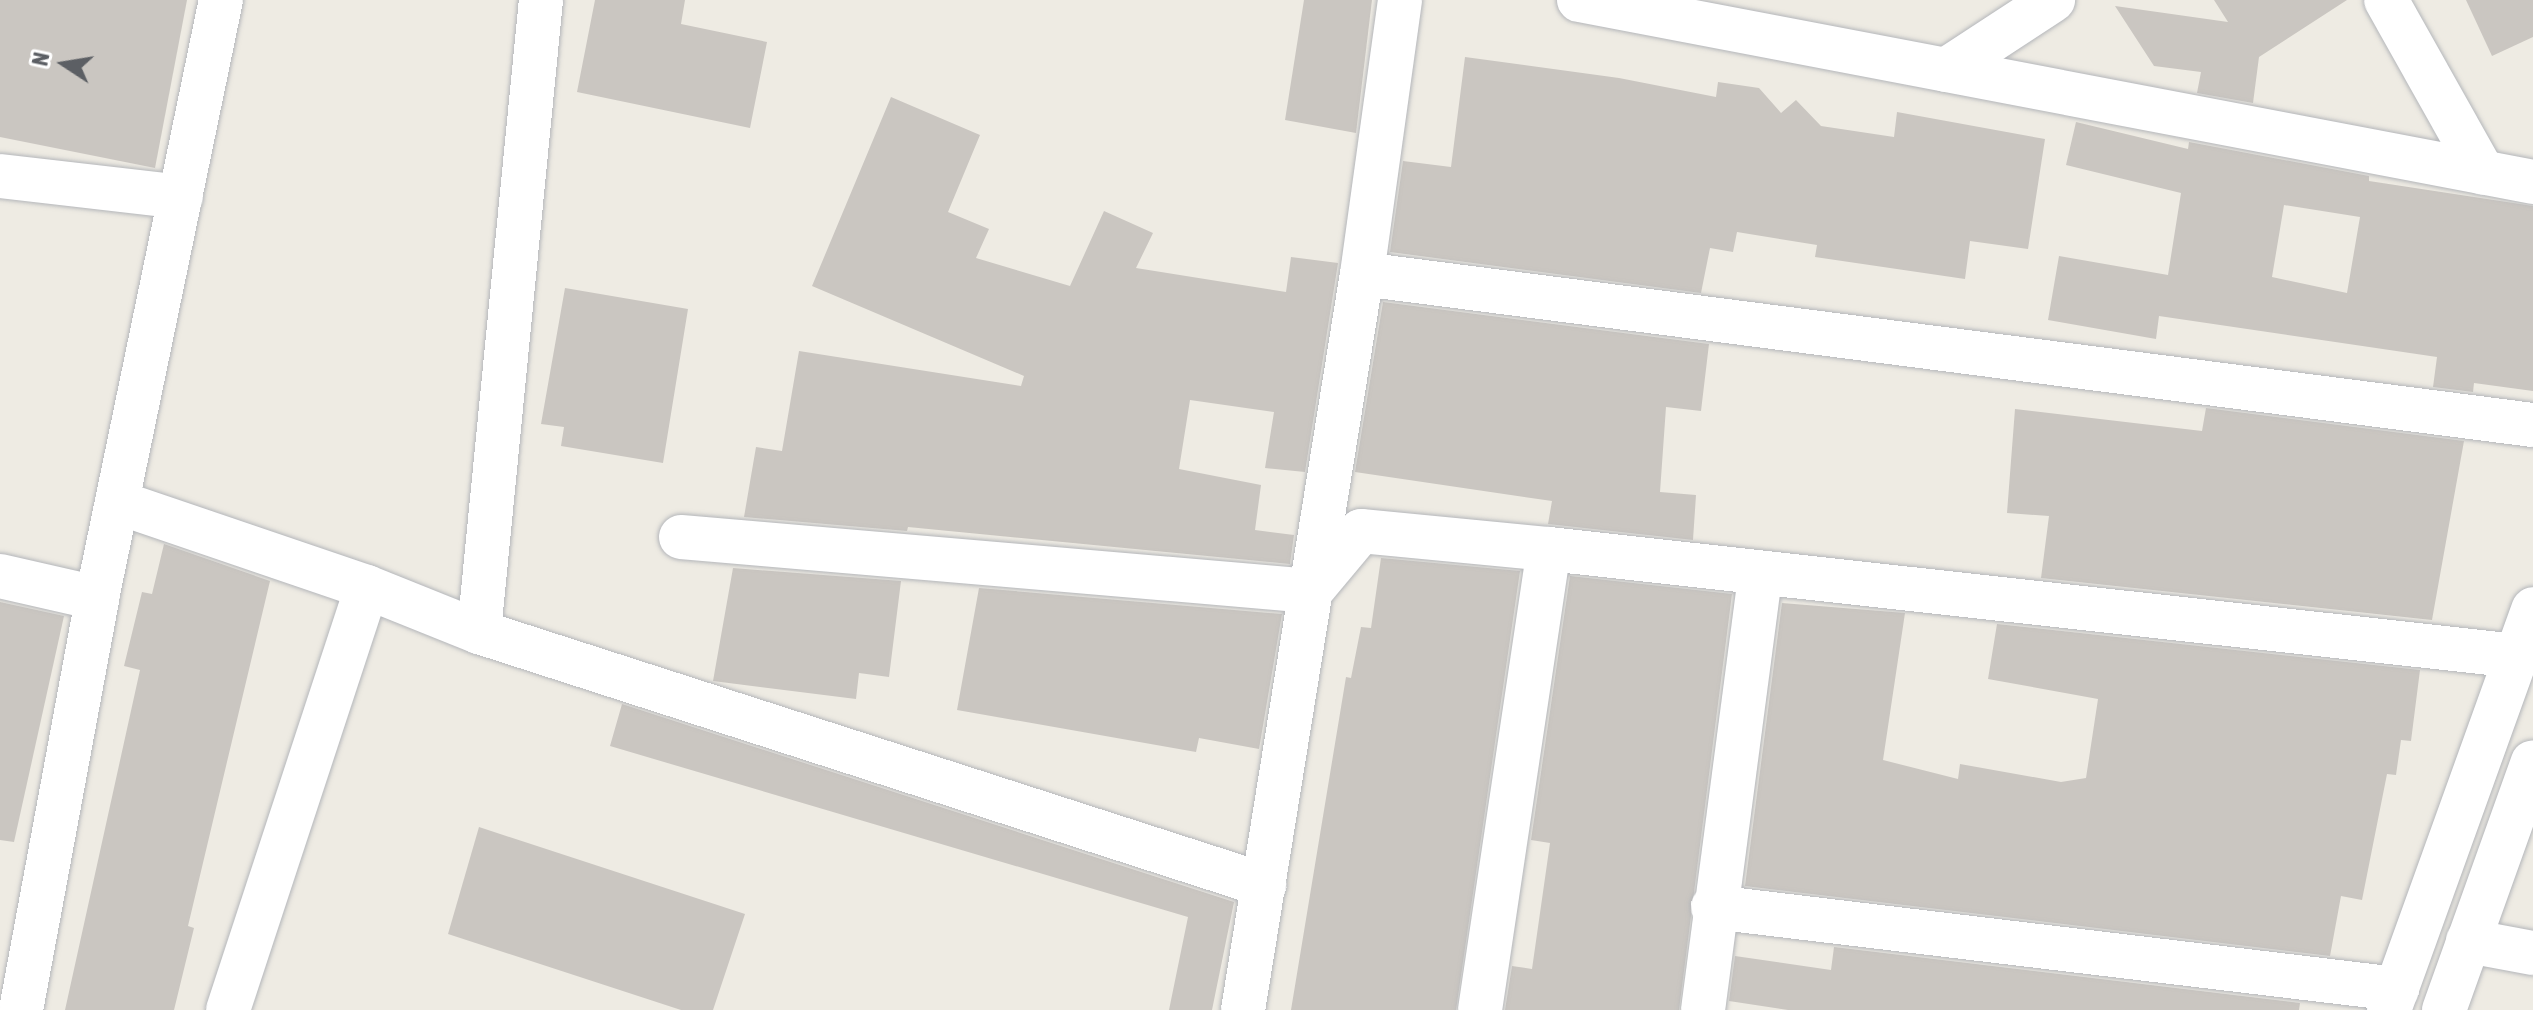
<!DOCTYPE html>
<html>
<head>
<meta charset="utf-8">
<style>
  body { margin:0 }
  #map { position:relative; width:2533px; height:1010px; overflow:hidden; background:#eeebe3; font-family:"Asap Condensed",sans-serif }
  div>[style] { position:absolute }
  .building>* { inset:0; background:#cac6c1 }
  .roads { filter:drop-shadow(0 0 2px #b4b6ba) drop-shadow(0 0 2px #b4b6ba) }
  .street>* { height:44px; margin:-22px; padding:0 22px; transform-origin:22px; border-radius:22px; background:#fff }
  .secondary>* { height:44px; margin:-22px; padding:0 22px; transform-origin:22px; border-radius:22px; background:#fff }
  span { translate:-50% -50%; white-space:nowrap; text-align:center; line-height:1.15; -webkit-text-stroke:7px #fff; paint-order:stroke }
  .north { position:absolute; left:24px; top:24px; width:80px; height:80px; -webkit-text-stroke:6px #fff; paint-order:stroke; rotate:282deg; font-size:22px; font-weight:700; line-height:32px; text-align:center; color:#5c5f64 }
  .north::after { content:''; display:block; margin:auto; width:28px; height:36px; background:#5c5f64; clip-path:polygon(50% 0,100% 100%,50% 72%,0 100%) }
</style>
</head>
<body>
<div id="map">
  <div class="building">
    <div style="clip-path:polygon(0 0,187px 0,155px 168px,0 137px)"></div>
    <div style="clip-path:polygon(595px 0,685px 0,681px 24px,767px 42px,750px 128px,577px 92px)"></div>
    <div style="clip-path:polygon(1304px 0,1372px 0,1356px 133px,1285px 120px)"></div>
    <div style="clip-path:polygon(2214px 0,2347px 0,2259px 57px,2253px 103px,2197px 93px,2201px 72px,2154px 66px,2115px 6px,2228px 22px)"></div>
    <div style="clip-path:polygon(2466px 0,2533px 0,2533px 37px,2492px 56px)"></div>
    <div style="clip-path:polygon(1465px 57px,1619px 78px,1716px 97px,1718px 82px,1759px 88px,1781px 113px,1796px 100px,1821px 126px,1894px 137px,1897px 112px,2045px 139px,2028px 249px,1970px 241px,1965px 279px,1815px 257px,1817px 245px,1737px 232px,1733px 252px,1710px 248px,1701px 293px,1390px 252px,1403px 161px,1451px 167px)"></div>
    <div style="clip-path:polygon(891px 97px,980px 135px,948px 212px,989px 229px,976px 258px,1070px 286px,1104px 211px,1153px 233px,1136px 268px,1286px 292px,1291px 257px,1338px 263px,1305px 472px,1265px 468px,1274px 412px,1190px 400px,1179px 469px,1261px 485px,1255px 530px,1294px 535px,1290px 564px,908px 527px,907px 531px,744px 517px,756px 447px,782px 451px,799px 351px,1021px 386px,1024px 376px,812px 286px)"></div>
    <div style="clip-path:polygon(evenodd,2076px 122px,2188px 149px,2189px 142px,2369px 176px,2369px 181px,2533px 206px,2533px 391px,2474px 383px,2473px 392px,2433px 387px,2437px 357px,2159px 316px,2156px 339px,2048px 320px,2059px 256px,2168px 275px,2181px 193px,2066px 165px,2076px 122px,2284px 205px,2360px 217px,2347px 293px,2272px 277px,2284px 205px)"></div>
    <div style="clip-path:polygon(565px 288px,688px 309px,663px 463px,561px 446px,564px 427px,541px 424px)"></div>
    <div style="clip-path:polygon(1383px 302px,1709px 344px,1701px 411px,1666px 407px,1660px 492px,1696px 495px,1693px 540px,1548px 524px,1552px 501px,1355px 472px)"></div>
    <div style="clip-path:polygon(2206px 408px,2464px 441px,2432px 620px,2041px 578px,2049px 516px,2007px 513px,2015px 409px,2202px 431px)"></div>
    <div style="clip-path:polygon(164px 544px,270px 581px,188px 926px,194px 928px,174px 1010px,65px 1010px,140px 670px,124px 666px,142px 592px,152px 594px)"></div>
    <div style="clip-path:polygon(1381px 558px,1520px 571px,1456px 1010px,1291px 1010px,1346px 677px,1351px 678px,1361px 627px,1371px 628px)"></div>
    <div style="clip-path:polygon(733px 568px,901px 581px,889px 677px,859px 673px,856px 699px,713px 681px)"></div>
    <div style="clip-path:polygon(1570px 576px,1732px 594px,1679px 1010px,1505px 1010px,1512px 966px,1532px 969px,1550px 843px,1531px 840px)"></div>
    <div style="clip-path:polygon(979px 588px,1282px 614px,1259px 749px,1199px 738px,1196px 752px,957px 710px)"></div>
    <div style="clip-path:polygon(0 602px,64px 616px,14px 842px,0 840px)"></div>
    <div style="clip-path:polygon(1782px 603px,1905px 613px,1883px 760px,1958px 779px,1960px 764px,2061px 782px,2086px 778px,2098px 699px,1988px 679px,1997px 624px,2420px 670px,2411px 741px,2401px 740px,2396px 775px,2387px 774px,2362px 900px,2341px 896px,2330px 956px,1745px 886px)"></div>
    <div style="clip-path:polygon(622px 704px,1234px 902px,1212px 1010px,1169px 1010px,1188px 917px,610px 746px)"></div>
    <div style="clip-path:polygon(479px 827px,745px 914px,713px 1010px,681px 1010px,448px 934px)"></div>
    <div style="clip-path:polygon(1834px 947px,2300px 1003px,2299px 1010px,1788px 1010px,1729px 1001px,1735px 956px,1831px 970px)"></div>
  </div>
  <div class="roads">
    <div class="street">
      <div style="left:2386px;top:0;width:198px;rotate:60.7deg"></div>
      <div style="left:1946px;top:70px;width:128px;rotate:-33.2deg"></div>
      <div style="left:0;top:176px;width:182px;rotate:6.6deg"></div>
      <div style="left:1362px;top:274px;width:1181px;rotate:7.35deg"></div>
      <div style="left:117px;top:502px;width:264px;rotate:18.8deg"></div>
      <div style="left:367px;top:587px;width:121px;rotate:21.9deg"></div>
      <div style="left:479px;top:632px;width:825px;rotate:17.86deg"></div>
      <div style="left:681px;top:537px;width:632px;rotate:4.9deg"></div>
      <div style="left:1311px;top:591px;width:78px;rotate:-50.2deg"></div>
      <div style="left:1361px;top:531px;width:189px;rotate:5.5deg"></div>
      <div style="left:0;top:576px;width:99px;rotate:12.8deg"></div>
      <div style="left:479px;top:632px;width:635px;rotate:-84.4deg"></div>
      <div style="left:1713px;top:907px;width:689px;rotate:6.84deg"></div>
      <div style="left:2468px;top:941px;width:66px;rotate:10.5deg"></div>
      <div style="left:21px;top:1010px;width:419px;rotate:-79.5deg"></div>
      <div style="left:97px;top:598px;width:611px;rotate:-78.29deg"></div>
      <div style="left:228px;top:1010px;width:445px;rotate:-71.8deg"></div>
      <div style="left:1243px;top:1010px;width:746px;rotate:-80.82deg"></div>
      <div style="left:1362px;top:274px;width:277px;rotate:-82.1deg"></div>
      <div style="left:1480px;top:1010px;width:466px;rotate:-81.5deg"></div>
      <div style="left:1549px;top:549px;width:974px;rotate:6.31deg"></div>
      <div style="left:1703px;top:1010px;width:439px;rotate:-82.5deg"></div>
    </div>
    <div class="secondary">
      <div style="left:1579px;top:0;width:971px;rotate:10.8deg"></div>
      <div style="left:2389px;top:1010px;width:426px;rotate:-70.2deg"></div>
      <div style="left:2444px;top:1010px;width:263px;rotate:-70.3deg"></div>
    </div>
  </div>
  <div class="north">N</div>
</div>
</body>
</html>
